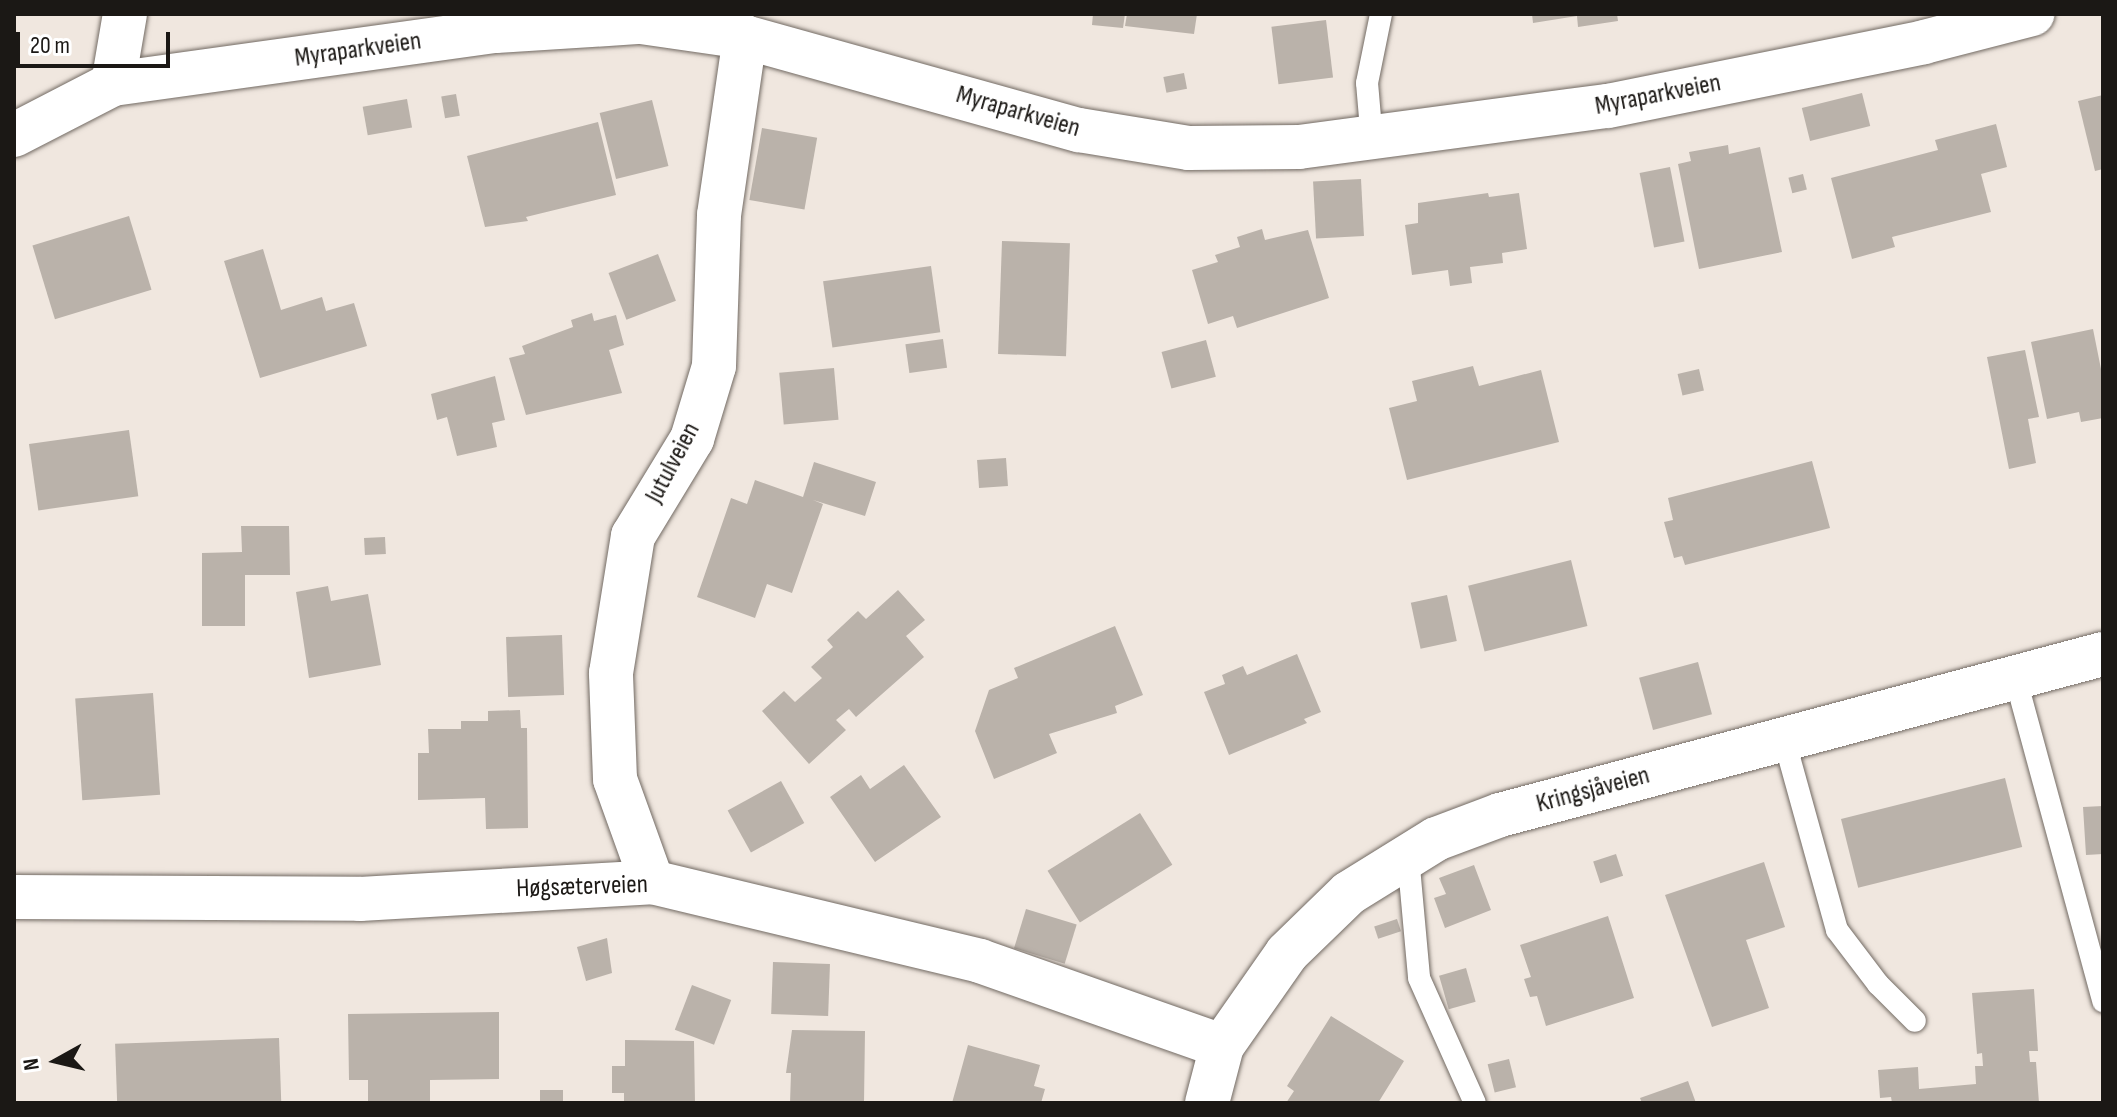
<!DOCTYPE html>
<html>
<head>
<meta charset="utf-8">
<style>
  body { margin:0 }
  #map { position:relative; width:2117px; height:1117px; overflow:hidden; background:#f0e7df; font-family:"Sofia Sans Condensed",sans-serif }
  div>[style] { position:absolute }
  .building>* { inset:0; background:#bab2aa; transform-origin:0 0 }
  .roads { filter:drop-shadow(0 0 2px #726a63) drop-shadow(0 0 2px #726a63) }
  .lane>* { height:22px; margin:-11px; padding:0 11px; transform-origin:11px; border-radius:11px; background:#fff }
  .street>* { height:44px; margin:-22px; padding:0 22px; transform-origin:22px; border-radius:22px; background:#fff }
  span { translate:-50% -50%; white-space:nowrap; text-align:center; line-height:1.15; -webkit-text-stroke:7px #fff; paint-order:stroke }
  .street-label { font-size:26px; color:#1b1815 }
  .frame { position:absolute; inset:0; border:16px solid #1b1815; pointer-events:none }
  .north { position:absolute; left:16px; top:1021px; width:80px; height:80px; -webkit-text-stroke:6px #fff; paint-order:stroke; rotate:262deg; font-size:22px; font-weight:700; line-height:32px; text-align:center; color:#1b1815 }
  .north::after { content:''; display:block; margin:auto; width:28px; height:36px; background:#1b1815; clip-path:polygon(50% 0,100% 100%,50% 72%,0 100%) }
  .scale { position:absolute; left:16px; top:32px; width:154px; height:36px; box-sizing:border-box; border:4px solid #1b1815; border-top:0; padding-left:10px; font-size:24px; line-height:28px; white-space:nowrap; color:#1b1815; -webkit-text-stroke:6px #fff; paint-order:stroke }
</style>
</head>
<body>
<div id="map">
  <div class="building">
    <div style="clip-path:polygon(1093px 14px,1125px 14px,1123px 28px,1092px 25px)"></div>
    <div style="clip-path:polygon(1127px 14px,1197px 14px,1194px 34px,1125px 26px)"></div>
    <div style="clip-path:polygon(1532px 14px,1617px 14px,1618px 21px,1578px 27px,1577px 16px,1533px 23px)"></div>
    <div style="left:1326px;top:20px;width:58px;height:55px;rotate:83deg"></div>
    <div style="left:1184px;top:73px;width:16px;height:21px;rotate:79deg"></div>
    <div style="left:1862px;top:93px;width:34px;height:62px;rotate:76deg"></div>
    <div style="left:456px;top:94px;width:22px;height:15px;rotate:80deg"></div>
    <div style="clip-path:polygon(2103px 95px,2103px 169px,2095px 171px,2078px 101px)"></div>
    <div style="left:407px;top:99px;width:29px;height:45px;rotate:80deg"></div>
    <div style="left:652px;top:100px;width:68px;height:54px;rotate:76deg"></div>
    <div style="clip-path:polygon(598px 122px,616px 195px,526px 217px,528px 221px,485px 227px,467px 156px)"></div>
    <div style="clip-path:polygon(1996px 124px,2007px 167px,1981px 174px,1991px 212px,1892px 237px,1895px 247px,1852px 259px,1831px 178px,1938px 150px,1935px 140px)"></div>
    <div style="left:762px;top:128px;width:56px;height:73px;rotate:10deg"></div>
    <div style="clip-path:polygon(1728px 145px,1729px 154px,1760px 147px,1782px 252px,1699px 269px,1678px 164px,1691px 161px,1689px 152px)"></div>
    <div style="left:1670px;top:167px;width:76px;height:31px;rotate:79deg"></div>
    <div style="left:1803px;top:174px;width:16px;height:15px;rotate:76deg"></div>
    <div style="left:1361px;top:179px;width:57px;height:48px;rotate:87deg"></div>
    <div style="clip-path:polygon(1488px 193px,1489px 197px,1519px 193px,1527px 249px,1502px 253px,1503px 263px,1470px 267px,1472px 283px,1450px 286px,1448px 270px,1412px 275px,1405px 225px,1418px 223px,1418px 203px)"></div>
    <div style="left:129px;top:216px;width:77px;height:101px;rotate:73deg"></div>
    <div style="clip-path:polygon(1262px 229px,1265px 240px,1308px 230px,1329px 298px,1237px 328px,1233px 316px,1208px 324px,1192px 270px,1218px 262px,1215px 255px,1240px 247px,1237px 237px)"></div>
    <div style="left:1002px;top:241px;width:68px;height:113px;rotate:2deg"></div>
    <div style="clip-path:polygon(263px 249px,281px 310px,322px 297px,326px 311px,354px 303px,367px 346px,260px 378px,224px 261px)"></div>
    <div style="left:658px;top:254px;width:50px;height:53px;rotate:69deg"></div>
    <div style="left:931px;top:266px;width:67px;height:109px;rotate:82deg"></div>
    <div style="clip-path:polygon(592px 313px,594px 321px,616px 315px,624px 345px,609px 350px,622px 393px,526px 415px,509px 358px,525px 354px,522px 346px,573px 327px,571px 320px)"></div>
    <div style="clip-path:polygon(2093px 329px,2103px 379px,2103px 418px,2081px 422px,2079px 412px,2047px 419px,2031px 342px)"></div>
    <div style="left:943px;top:339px;width:29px;height:38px;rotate:82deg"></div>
    <div style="left:1206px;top:340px;width:38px;height:46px;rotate:75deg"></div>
    <div style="clip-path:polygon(2025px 350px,2039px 417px,2028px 419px,2036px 463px,2009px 469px,1987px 357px)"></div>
    <div style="clip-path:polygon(1473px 366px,1479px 386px,1541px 370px,1559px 442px,1407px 480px,1389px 408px,1417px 401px,1412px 381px)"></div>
    <div style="left:834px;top:368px;width:52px;height:55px;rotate:85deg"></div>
    <div style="left:1699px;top:369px;width:22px;height:22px;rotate:77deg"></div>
    <div style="clip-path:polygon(495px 376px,505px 420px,492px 423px,497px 447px,457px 456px,447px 417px,437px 420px,431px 394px)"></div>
    <div style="left:129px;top:430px;width:67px;height:101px;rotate:82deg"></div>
    <div style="left:1006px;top:458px;width:28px;height:29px;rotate:86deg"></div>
    <div style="clip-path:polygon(1812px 461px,1830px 528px,1685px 565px,1682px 556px,1674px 558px,1664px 522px,1673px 520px,1668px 498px)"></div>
    <div style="clip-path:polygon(814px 462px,876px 482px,865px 516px,813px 500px,823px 504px,792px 593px,767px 584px,755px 618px,697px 597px,731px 498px,747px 504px,755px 480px,803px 497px)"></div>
    <div style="clip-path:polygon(241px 526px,289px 526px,290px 575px,245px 575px,245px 626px,202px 626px,202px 553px,242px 552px)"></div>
    <div style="left:385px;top:537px;width:17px;height:21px;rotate:87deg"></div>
    <div style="left:1571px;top:560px;width:68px;height:106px;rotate:76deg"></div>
    <div style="clip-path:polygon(328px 586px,331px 601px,368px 594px,381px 665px,309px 678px,296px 592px)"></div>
    <div style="clip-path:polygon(898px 590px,925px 620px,906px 636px,924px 657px,856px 717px,849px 709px,836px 720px,846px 730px,809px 764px,762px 711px,784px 691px,795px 702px,822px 678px,811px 667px,833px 647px,827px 640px,858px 611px,866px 619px)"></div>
    <div style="left:1447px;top:595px;width:47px;height:37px;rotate:78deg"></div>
    <div style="clip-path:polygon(1115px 626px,1143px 695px,1115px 706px,1117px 713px,1049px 734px,1057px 753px,994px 779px,975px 731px,989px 690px,1018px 678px,1014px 668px)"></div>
    <div style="left:562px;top:635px;width:60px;height:56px;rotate:88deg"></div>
    <div style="clip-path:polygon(1297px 654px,1321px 712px,1304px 719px,1307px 723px,1229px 755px,1204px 692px,1225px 684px,1222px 675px,1243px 666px,1247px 675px)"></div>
    <div style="left:1698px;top:662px;width:54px;height:61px;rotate:75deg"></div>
    <div style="left:153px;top:693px;width:102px;height:78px;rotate:86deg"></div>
    <div style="clip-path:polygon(520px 710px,521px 728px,527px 728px,528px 828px,486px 829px,485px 798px,418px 800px,418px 753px,429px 753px,428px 729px,461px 729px,461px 721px,488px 721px,488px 711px)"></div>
    <div style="clip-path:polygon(904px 765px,941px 817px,875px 862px,830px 797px,861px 775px,870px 789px)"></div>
    <div style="left:2005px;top:778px;width:71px;height:169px;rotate:76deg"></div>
    <div style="left:781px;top:781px;width:48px;height:61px;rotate:61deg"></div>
    <div style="clip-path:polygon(2103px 806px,2103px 854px,2086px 855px,2083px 807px)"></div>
    <div style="left:1140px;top:813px;width:61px;height:109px;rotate:58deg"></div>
    <div style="left:1616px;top:854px;width:23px;height:24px;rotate:72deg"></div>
    <div style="clip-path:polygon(1764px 862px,1785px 927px,1746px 940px,1769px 1008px,1712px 1027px,1665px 895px)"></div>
    <div style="clip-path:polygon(1474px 865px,1491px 910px,1445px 928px,1434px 898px,1446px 894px,1439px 878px)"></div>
    <div style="left:1026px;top:909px;width:53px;height:41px;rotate:17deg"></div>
    <div style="clip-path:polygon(1608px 916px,1634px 998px,1546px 1026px,1537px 996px,1530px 997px,1524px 979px,1531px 977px,1520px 945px)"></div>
    <div style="left:1397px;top:919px;width:13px;height:24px;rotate:72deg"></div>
    <div style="clip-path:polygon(607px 938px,612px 973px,586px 981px,577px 947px)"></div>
    <div style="left:773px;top:962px;width:57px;height:52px;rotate:2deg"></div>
    <div style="left:1466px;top:968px;width:35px;height:28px;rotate:74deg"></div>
    <div style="left:692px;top:985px;width:42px;height:48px;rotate:21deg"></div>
    <div style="clip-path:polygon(2034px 989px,2038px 1051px,2029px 1051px,2030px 1062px,2036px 1062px,2039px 1103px,1892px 1103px,1891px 1097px,1880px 1098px,1878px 1070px,1918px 1067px,1919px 1089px,1976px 1084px,1975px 1066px,1983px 1066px,1982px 1053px,1977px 1054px,1972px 993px)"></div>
    <div style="clip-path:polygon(499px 1012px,499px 1079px,430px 1080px,430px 1103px,368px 1103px,368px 1080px,349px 1080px,348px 1014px)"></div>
    <div style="clip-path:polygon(1331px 1016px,1404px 1061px,1378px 1103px,1286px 1103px,1294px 1091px,1287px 1086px)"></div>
    <div style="clip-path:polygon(792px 1030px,865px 1031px,864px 1103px,790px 1103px,791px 1073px,786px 1073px)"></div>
    <div style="left:279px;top:1038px;width:65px;height:164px;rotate:88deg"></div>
    <div style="clip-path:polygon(625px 1040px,694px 1041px,695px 1103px,624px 1103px,624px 1093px,612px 1093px,612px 1066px,625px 1066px)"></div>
    <div style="clip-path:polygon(968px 1045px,1040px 1065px,1034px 1086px,1045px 1089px,1041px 1103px,952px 1103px)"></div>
    <div style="left:1509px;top:1059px;width:29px;height:22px;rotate:76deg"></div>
    <div style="clip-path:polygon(1688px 1081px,1696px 1103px,1642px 1103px,1640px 1098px)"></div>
    <div style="left:563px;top:1090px;width:13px;height:23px;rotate:90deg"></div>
  </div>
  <div class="roads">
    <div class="lane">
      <div style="left:1372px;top:141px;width:58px;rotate:-94.9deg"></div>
      <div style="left:1367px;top:83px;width:70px;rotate:-78.5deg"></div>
      <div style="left:2016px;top:680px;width:333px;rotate:74.8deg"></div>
      <div style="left:1784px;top:739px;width:198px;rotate:74.5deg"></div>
      <div style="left:1837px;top:930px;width:68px;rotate:52.8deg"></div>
      <div style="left:1878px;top:984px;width:52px;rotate:45deg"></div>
      <div style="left:1408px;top:856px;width:122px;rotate:84.8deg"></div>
      <div style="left:1419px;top:978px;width:137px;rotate:65.9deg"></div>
    </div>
    <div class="street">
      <div style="left:113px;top:84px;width:71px;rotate:-80.3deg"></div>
      <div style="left:14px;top:135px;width:111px;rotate:-27.3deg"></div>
      <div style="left:113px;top:84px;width:387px;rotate:-7.9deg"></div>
      <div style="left:496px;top:31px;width:145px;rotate:-3.6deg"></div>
      <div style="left:641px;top:22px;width:105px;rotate:8.2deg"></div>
      <div style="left:745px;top:37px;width:347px;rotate:15.6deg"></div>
      <div style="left:1079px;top:130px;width:111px;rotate:9.3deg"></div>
      <div style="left:1189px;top:148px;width:110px;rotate:-0.5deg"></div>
      <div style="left:1299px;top:147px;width:312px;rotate:-7.6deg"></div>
      <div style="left:1608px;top:106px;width:322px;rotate:-11.4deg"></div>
      <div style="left:1924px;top:42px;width:112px;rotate:-14.5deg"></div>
      <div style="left:652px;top:882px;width:109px;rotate:-109.8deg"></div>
      <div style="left:615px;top:779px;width:106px;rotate:-92.2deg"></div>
      <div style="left:611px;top:673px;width:139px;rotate:-80.9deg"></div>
      <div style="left:633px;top:536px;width:114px;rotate:-58.7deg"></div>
      <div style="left:692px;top:439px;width:76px;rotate:-73.2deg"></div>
      <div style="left:714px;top:366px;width:151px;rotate:-88.1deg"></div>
      <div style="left:719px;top:215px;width:180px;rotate:-81.7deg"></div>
      <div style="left:14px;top:897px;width:346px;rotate:0.3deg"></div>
      <div style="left:360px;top:899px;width:292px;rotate:-3.3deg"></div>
      <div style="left:652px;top:882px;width:337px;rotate:13.5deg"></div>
      <div style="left:980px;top:961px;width:256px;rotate:19.4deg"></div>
      <div style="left:1207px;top:1103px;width:59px;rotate:-75.3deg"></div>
      <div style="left:1222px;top:1046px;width:113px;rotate:-55deg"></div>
      <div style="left:1287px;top:953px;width:86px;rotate:-44.1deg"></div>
      <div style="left:1349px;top:893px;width:102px;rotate:-31.8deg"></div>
      <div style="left:1436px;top:839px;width:68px;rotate:-20.6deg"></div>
      <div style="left:1500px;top:815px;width:624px;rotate:-14.95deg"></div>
    </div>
  </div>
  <div class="street-label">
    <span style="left:358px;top:50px;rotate:-8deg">Myraparkveien</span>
    <span style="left:1658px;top:95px;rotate:-11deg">Myraparkveien</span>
    <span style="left:1018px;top:112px;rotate:16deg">Myraparkveien</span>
    <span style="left:673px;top:463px;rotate:-62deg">Jutulveien</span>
    <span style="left:1593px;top:790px;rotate:-15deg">Kringsjåveien</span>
    <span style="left:582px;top:887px;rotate:-2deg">Høgsæterveien</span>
  </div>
  <div class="frame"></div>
  <div class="north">N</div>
  <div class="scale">20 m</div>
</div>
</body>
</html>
